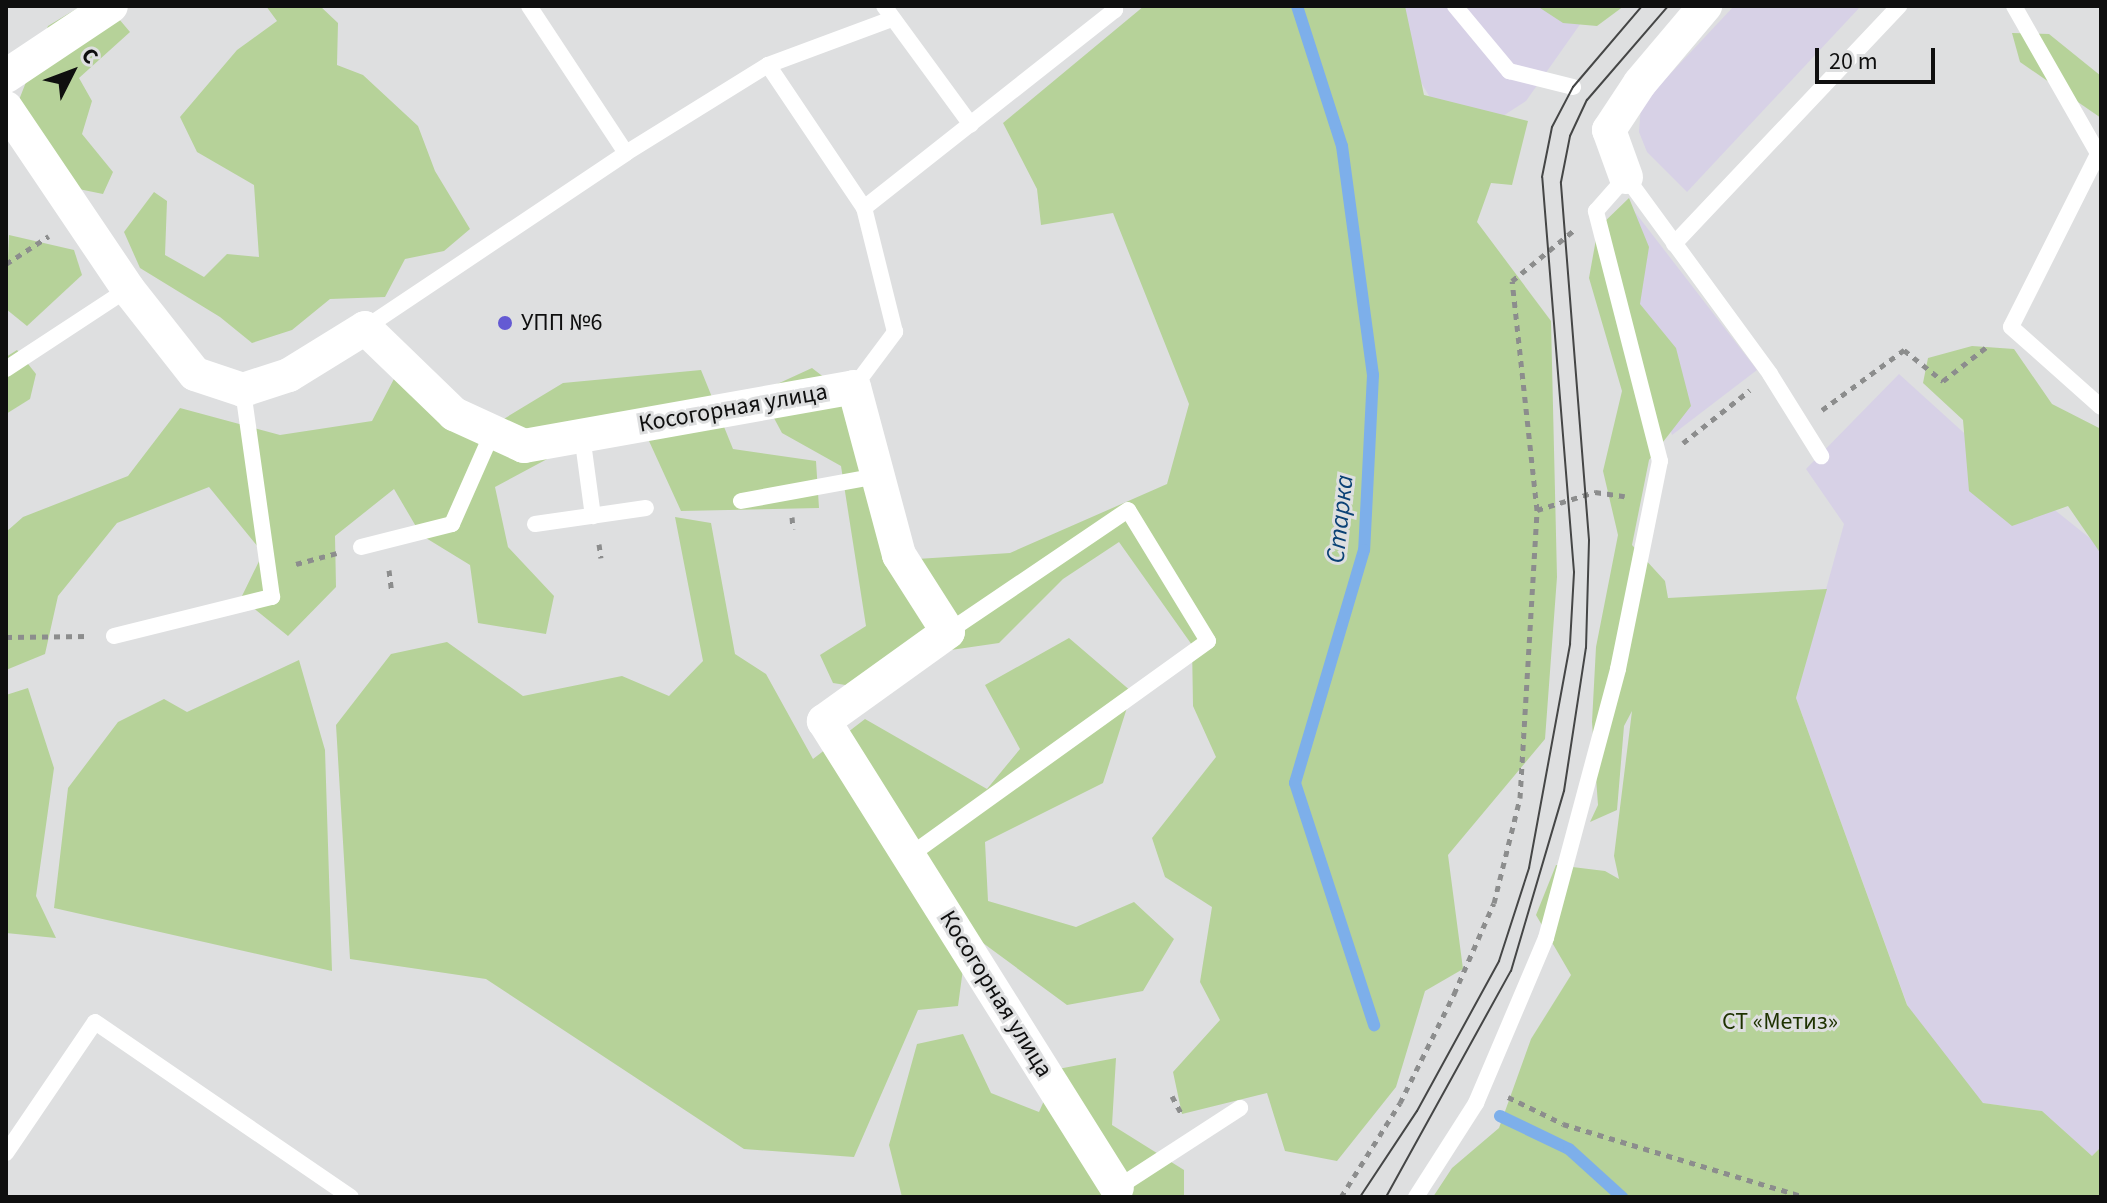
<!DOCTYPE html>
<html>
<head>
<meta charset="utf-8">
<style>
  body { margin:0 }
  #map { position:relative; width:2107px; height:1203px; overflow:hidden; background:#dedfe0; font-family:"Source Sans 3",sans-serif }
  div>[style] { position:absolute }
  .industrial>* { inset:0; background:#d7d1e6 }
  .green>* { inset:0; background:#b6d299 }
  .stream>* { height:12px; margin:-6px; padding:0 6px; transform-origin:6px; border-radius:6px; background:#7dafea }
  .path>* { height:5px; margin-top:-2.5px; transform-origin:0; background:repeating-linear-gradient(90deg,#8c8d8d 0 6px,transparent 0 12px) }
  .lane>* { height:16px; margin:-8px; padding:0 8px; transform-origin:8px; border-radius:8px; background:#fff }
  .street>* { height:34px; margin:-17px; padding:0 17px; transform-origin:17px; border-radius:17px; background:#fff }
  .tram>* { height:2px; margin:-1px; padding:0 1px; transform-origin:1px; border-radius:1px; background:#454646 }
  .dots>* { width:22px; height:22px; translate:-50% -50%; box-sizing:border-box; border:4px solid #dedfe0; border-radius:50% }
  span { translate:-50% -50%; white-space:nowrap; text-align:center; line-height:1.15; -webkit-text-stroke:6px #dedfe0; paint-order:stroke }
  .poi-label { font-size:24px; color:#0f0f0f }
  .left { translate:0 -50%; text-align:left }
  .street-label { font-size:24px; color:#0f0f0f }
  .park-label { font-size:24px; color:#1e3200 }
  .water-label { font-size:26px; color:#0a4175; font-style:italic }
  .frame { position:absolute; inset:0; border:8px solid #0f0f0f; pointer-events:none }
  .north { position:absolute; left:32px; top:32px; width:80px; height:80px; -webkit-text-stroke:6px #dedfe0; paint-order:stroke; rotate:48deg; font-size:22px; font-weight:700; line-height:32px; text-align:center; color:#0f0f0f }
  .north::after { content:''; display:block; margin:auto; width:28px; height:36px; background:#0f0f0f; clip-path:polygon(50% 0,100% 100%,50% 72%,0 100%) }
  .scale { position:absolute; left:1815px; top:48px; width:120px; height:36px; box-sizing:border-box; border:4px solid #0f0f0f; border-top:0; padding-left:10px; font-size:24px; line-height:28px; white-space:nowrap; color:#0f0f0f; -webkit-text-stroke:6px #dedfe0; paint-order:stroke }
</style>
</head>
<body>
<div id="map">
  <div class="industrial">
    <div style="clip-path:polygon(1376px 6px,1582px 6px,1588px 13px,1526px 101px,1458px 145px)"></div>
    <div style="clip-path:polygon(1734px 6px,1861px 6px,1687px 192px,1647px 152px,1639px 132px,1641px 105px)"></div>
    <div style="clip-path:polygon(1631px 207px,1757px 370px,1672px 435px,1624px 280px)"></div>
    <div style="clip-path:polygon(1899px 374px,2006px 471px,2101px 547px,2101px 1147px,2092px 1156px,2042px 1111px,1983px 1103px,1912px 1018px,1796px 698px,1844px 524px,1806px 469px)"></div>
  </div>
  <div class="green">
    <div style="clip-path:polygon(81px 6px,108px 6px,130px 32px,79px 78px,92px 101px,82px 134px,113px 172px,103px 194px,64px 186px,17px 105px,48px 26px)"></div>
    <div style="clip-path:polygon(266px 6px,320px 6px,338px 23px,337px 65px,363px 75px,418px 126px,435px 171px,470px 229px,444px 251px,405px 259px,385px 297px,330px 299px,292px 330px,252px 343px,220px 317px,140px 268px,124px 232px,154px 192px,167px 201px,165px 255px,204px 277px,227px 254px,259px 257px,254px 185px,197px 152px,180px 117px,237px 50px,277px 21px)"></div>
    <div style="clip-path:polygon(1144px 6px,1405px 6px,1424px 95px,1528px 121px,1512px 185px,1491px 183px,1477px 222px,1551px 321px,1557px 577px,1545px 739px,1448px 855px,1463px 969px,1425px 991px,1396px 1087px,1337px 1161px,1285px 1151px,1267px 1093px,1182px 1114px,1173px 1072px,1220px 1020px,1200px 982px,1212px 907px,1165px 877px,1152px 838px,1216px 757px,1193px 706px,1192px 645px,1119px 542px,1063px 579px,999px 643px,944px 651px,883px 691px,833px 683px,820px 655px,866px 626px,841px 466px,782px 433px,760px 392px,812px 368px,852px 399px,917px 559px,1010px 553px,1167px 484px,1189px 404px,1113px 213px,1041px 225px,1037px 189px,1003px 123px)"></div>
    <div style="clip-path:polygon(1537px 6px,1624px 6px,1597px 26px,1563px 23px)"></div>
    <div style="clip-path:polygon(2012px 33px,2049px 34px,2101px 76px,2101px 118px,2020px 62px)"></div>
    <div style="clip-path:polygon(1629px 198px,1649px 247px,1640px 304px,1676px 348px,1691px 406px,1649px 460px,1632px 545px,1665px 581px,1668px 598px,1827px 589px,1796px 698px,1907px 1005px,1983px 1103px,2042px 1111px,2092px 1156px,2101px 1147px,2101px 1197px,1433px 1197px,1452px 1168px,1499px 1128px,1531px 1039px,1571px 975px,1536px 915px,1556px 865px,1605px 871px,1619px 879px,1614px 856px,1632px 711px,1624px 726px,1617px 810px,1590px 822px,1598px 805px,1592px 722px,1596px 647px,1618px 535px,1603px 471px,1622px 391px,1589px 278px,1598px 228px)"></div>
    <div style="clip-path:polygon(9px 235px,74px 250px,82px 275px,27px 326px,6px 309px)"></div>
    <div style="clip-path:polygon(1972px 346px,2014px 349px,2052px 404px,2101px 429px,2101px 554px,2068px 506px,2012px 526px,1969px 491px,1963px 420px,1923px 383px,1928px 358px)"></div>
    <div style="clip-path:polygon(17px 350px,36px 374px,30px 399px,6px 414px,6px 357px)"></div>
    <div style="clip-path:polygon(701px 370px,733px 449px,816px 461px,819px 508px,681px 511px,649px 441px,577px 443px,495px 487px,508px 547px,554px 596px,546px 634px,478px 623px,470px 565px,421px 535px,394px 489px,335px 536px,336px 587px,288px 636px,241px 598px,263px 553px,209px 487px,117px 523px,58px 596px,45px 654px,6px 670px,6px 532px,23px 517px,128px 476px,180px 408px,280px 435px,372px 421px,395px 377px,474px 437px,563px 383px)"></div>
    <div style="clip-path:polygon(675px 517px,711px 523px,735px 654px,766px 674px,813px 759px,865px 719px,987px 789px,1020px 749px,985px 685px,1069px 638px,1132px 692px,1103px 783px,985px 842px,988px 901px,1076px 927px,1134px 902px,1174px 939px,1143px 991px,1067px 1005px,968px 932px,958px 1006px,918px 1010px,854px 1157px,744px 1149px,486px 979px,350px 959px,336px 725px,391px 654px,447px 642px,523px 696px,622px 676px,669px 696px,703px 661px)"></div>
    <div style="clip-path:polygon(299px 660px,325px 750px,332px 971px,54px 908px,68px 788px,118px 722px,164px 699px,187px 712px)"></div>
    <div style="clip-path:polygon(28px 688px,54px 768px,36px 896px,56px 938px,6px 933px,6px 695px)"></div>
    <div style="clip-path:polygon(963px 1034px,991px 1093px,1039px 1112px,1058px 1069px,1116px 1058px,1112px 1125px,1184px 1170px,1184px 1197px,902px 1197px,889px 1145px,917px 1044px)"></div>
  </div>
  <div class="stream">
    <div style="left:1297px;top:6px;width:147px;rotate:72.2deg"></div>
    <div style="left:1342px;top:146px;width:231px;rotate:82.3deg"></div>
    <div style="left:1373px;top:375px;width:175px;rotate:92.9deg"></div>
    <div style="left:1364px;top:550px;width:243px;rotate:106.5deg"></div>
    <div style="left:1295px;top:783px;width:255px;rotate:71.9deg"></div>
    <div style="left:1500px;top:1116px;width:76px;rotate:25.6deg"></div>
    <div style="left:1569px;top:1149px;width:72px;rotate:42.2deg"></div>
  </div>
  <div class="path">
    <div style="left:6px;top:264px;width:51px;rotate:-33.1deg"></div>
    <div style="left:1822px;top:410px;width:102px;rotate:-36.2deg"></div>
    <div style="left:1904px;top:350px;width:50px;rotate:38.5deg"></div>
    <div style="left:1943px;top:381px;width:58px;rotate:-38deg"></div>
    <div style="left:1683px;top:443px;width:85px;rotate:-38.3deg"></div>
    <div style="left:1537px;top:510px;width:61px;rotate:-17.2deg"></div>
    <div style="left:1595px;top:492px;width:30px;rotate:8deg"></div>
    <div style="left:792px;top:517px;width:12px;rotate:85deg"></div>
    <div style="left:599px;top:544px;width:14px;rotate:82deg"></div>
    <div style="left:296px;top:564px;width:42px;rotate:-15deg"></div>
    <div style="left:389px;top:570px;width:23px;rotate:83deg"></div>
    <div style="left:6px;top:637px;width:83px;rotate:-0.7deg"></div>
    <div style="left:1172px;top:1096px;width:19px;rotate:62deg"></div>
    <div style="left:1508px;top:1097px;width:61px;rotate:26.1deg"></div>
    <div style="left:1563px;top:1124px;width:253px;rotate:16.8deg"></div>
    <div style="left:1341px;top:1197px;width:111px;rotate:-57.9deg"></div>
    <div style="left:1400px;top:1103px;width:122px;rotate:-63.6deg"></div>
    <div style="left:1454px;top:994px;width:99px;rotate:-66.3deg"></div>
    <div style="left:1494px;top:903px;width:108px;rotate:-76.1deg"></div>
    <div style="left:1520px;top:798px;width:289px;rotate:-86.6deg"></div>
    <div style="left:1537px;top:510px;width:230px;rotate:-96.2deg"></div>
    <div style="left:1512px;top:281px;width:80px;rotate:-39.4deg"></div>
  </div>
  <div class="lane">
    <div style="left:529px;top:6px;width:176px;rotate:56.6deg"></div>
    <div style="left:884px;top:6px;width:147px;rotate:53.8deg"></div>
    <div style="left:1455px;top:6px;width:85px;rotate:50.3deg"></div>
    <div style="left:1509px;top:71px;width:66px;rotate:14deg"></div>
    <div style="left:2014px;top:6px;width:169px;rotate:60.3deg"></div>
    <div style="left:768px;top:65px;width:172px;rotate:56.1deg"></div>
    <div style="left:2101px;top:148px;width:200px;rotate:116.7deg"></div>
    <div style="left:2011px;top:327px;width:120px;rotate:41.6deg"></div>
    <div style="left:1674px;top:244px;width:328px;rotate:-46.6deg"></div>
    <div style="left:365px;top:328px;width:314px;rotate:-33.8deg"></div>
    <div style="left:626px;top:153px;width:167px;rotate:-31.8deg"></div>
    <div style="left:768px;top:65px;width:132px;rotate:-20.4deg"></div>
    <div style="left:6px;top:369px;width:146px;rotate:-33.3deg"></div>
    <div style="left:854px;top:387px;width:69px;rotate:-53.3deg"></div>
    <div style="left:895px;top:332px;width:128px;rotate:-104deg"></div>
    <div style="left:864px;top:208px;width:320px;rotate:-38.3deg"></div>
    <div style="left:1115px;top:10px;width:4px;rotate:-117deg"></div>
    <div style="left:582px;top:435px;width:82px;rotate:82.3deg"></div>
    <div style="left:741px;top:501px;width:138px;rotate:-10.4deg"></div>
    <div style="left:535px;top:524px;width:112px;rotate:-8.2deg"></div>
    <div style="left:361px;top:547px;width:94px;rotate:-14.2deg"></div>
    <div style="left:452px;top:524px;width:102px;rotate:-66.2deg"></div>
    <div style="left:114px;top:636px;width:163px;rotate:-13.9deg"></div>
    <div style="left:272px;top:597px;width:209px;rotate:-98deg"></div>
    <div style="left:909px;top:856px;width:368px;rotate:-35.7deg"></div>
    <div style="left:1208px;top:641px;width:153px;rotate:-121.4deg"></div>
    <div style="left:1128px;top:510px;width:217px;rotate:145.9deg"></div>
    <div style="left:6px;top:1153px;width:158px;rotate:-55.8deg"></div>
    <div style="left:95px;top:1022px;width:310px;rotate:34.4deg"></div>
    <div style="left:1117px;top:1188px;width:147px;rotate:-33deg"></div>
    <div style="left:1416px;top:1197px;width:112px;rotate:-57.4deg"></div>
    <div style="left:1476px;top:1103px;width:179px;rotate:-67deg"></div>
    <div style="left:1546px;top:938px;width:278px;rotate:-75deg"></div>
    <div style="left:1618px;top:669px;width:212px;rotate:-78.6deg"></div>
    <div style="left:1660px;top:461px;width:258px;rotate:-104.4deg"></div>
    <div style="left:1596px;top:211px;width:45px;rotate:-48.6deg"></div>
    <div style="left:1626px;top:177px;width:244px;rotate:53.8deg"></div>
    <div style="left:1770px;top:374px;width:97px;rotate:58.1deg"></div>
  </div>
  <div class="street">
    <div style="left:6px;top:76px;width:126px;rotate:-33.7deg"></div>
    <div style="left:6px;top:108px;width:218px;rotate:56deg"></div>
    <div style="left:128px;top:289px;width:108px;rotate:51.8deg"></div>
    <div style="left:195px;top:374px;width:51px;rotate:18.4deg"></div>
    <div style="left:243px;top:390px;width:48px;rotate:-18.1deg"></div>
    <div style="left:289px;top:375px;width:89px;rotate:-31.7deg"></div>
    <div style="left:365px;top:328px;width:124px;rotate:44deg"></div>
    <div style="left:454px;top:414px;width:77px;rotate:24.6deg"></div>
    <div style="left:524px;top:446px;width:335px;rotate:-10.1deg"></div>
    <div style="left:854px;top:387px;width:174px;rotate:75deg"></div>
    <div style="left:899px;top:555px;width:91px;rotate:57.5deg"></div>
    <div style="left:948px;top:632px;width:153px;rotate:144.3deg"></div>
    <div style="left:824px;top:721px;width:551px;rotate:57.9deg"></div>
    <div style="left:1626px;top:177px;width:50px;rotate:-109.9deg"></div>
    <div style="left:1609px;top:130px;width:56px;rotate:-56.6deg"></div>
    <div style="left:1640px;top:83px;width:101px;rotate:-49.8deg"></div>
  </div>
  <div class="tram">
    <div style="left:1360px;top:1197px;width:103px;rotate:-56.5deg"></div>
    <div style="left:1417px;top:1111px;width:171px;rotate:-61.3deg"></div>
    <div style="left:1499px;top:961px;width:98px;rotate:-72.1deg"></div>
    <div style="left:1529px;top:868px;width:228px;rotate:-79.6deg"></div>
    <div style="left:1570px;top:644px;width:72px;rotate:-86.8deg"></div>
    <div style="left:1574px;top:572px;width:396px;rotate:-94.6deg"></div>
    <div style="left:1542px;top:177px;width:51px;rotate:-78.7deg"></div>
    <div style="left:1552px;top:127px;width:45px;rotate:-62.3deg"></div>
    <div style="left:1573px;top:87px;width:106px;rotate:-49.6deg"></div>
    <div style="left:1386px;top:1197px;width:258px;rotate:-61.1deg"></div>
    <div style="left:1511px;top:971px;width:188px;rotate:-73.6deg"></div>
    <div style="left:1564px;top:791px;width:145px;rotate:-81.3deg"></div>
    <div style="left:1586px;top:648px;width:108px;rotate:-88.4deg"></div>
    <div style="left:1589px;top:540px;width:359px;rotate:-94.5deg"></div>
    <div style="left:1561px;top:182px;width:47px;rotate:-78.9deg"></div>
    <div style="left:1570px;top:136px;width:40px;rotate:-65deg"></div>
    <div style="left:1587px;top:100px;width:124px;rotate:-49.2deg"></div>
  </div>
  <div class="dots">
    <div style="left:505px;top:323px;background:#645ad3"></div>
  </div>
  <div class="poi-label">
    <span class="left" style="left:521px;top:323px">УПП №6</span>
  </div>
  <div class="street-label">
    <span style="left:733px;top:408px;rotate:-10deg">Косогорная улица</span>
    <span style="left:996px;top:994px;rotate:58deg">Косогорная улица</span>
  </div>
  <div class="park-label">
    <span style="left:1780px;top:1022px">СТ «Метиз»</span>
  </div>
  <div class="water-label">
    <span style="left:1340px;top:519px;rotate:-84deg">Старка</span>
  </div>
  <div class="frame"></div>
  <div class="north">С</div>
  <div class="scale">20 m</div>
</div>
</body>
</html>
